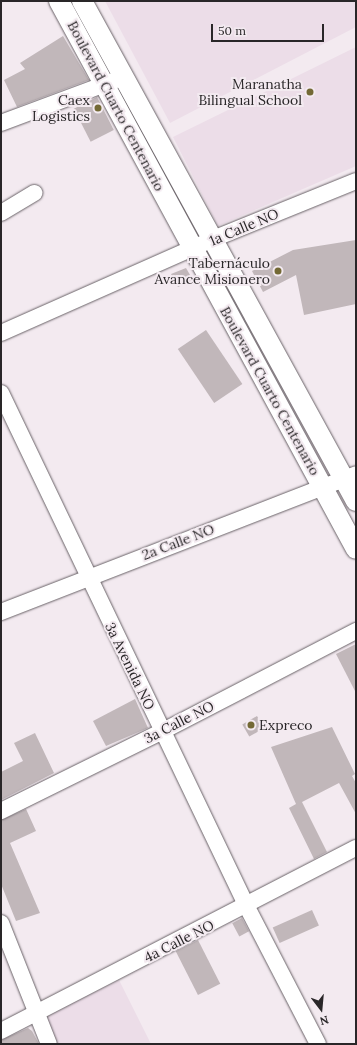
<!DOCTYPE html>
<html>
<head>
<meta charset="utf-8">
<style>
  body { margin:0 }
  #map { position:relative; width:357px; height:1045px; overflow:hidden; background:#f3eaf0; font-family:Lora,serif }
  div>[style] { position:absolute }
  .built>* { inset:0; background:#ecdde8 }
  .building>* { inset:0; background:#c1b7ba; transform-origin:0 0 }
  .roads { filter:drop-shadow(0 0 1px #696267) drop-shadow(0 0 1px #696267) }
  .minor>* { height:16px; margin:-8px; padding:0 8px; transform-origin:8px; border-radius:8px; background:#fff }
  .major>* { height:20px; margin:-10px; padding:0 10px; transform-origin:10px; border-radius:10px; background:#fff }
  .dots>* { width:11px; height:11px; translate:-50% -50%; box-sizing:border-box; border:2px solid #f3eaf0; border-radius:50% }
  span { translate:-50% -50%; white-space:nowrap; text-align:center; line-height:1.15; -webkit-text-stroke:4px #f3eaf0; paint-order:stroke }
  .poi-label { font-size:14px; color:#292628 }
  .right { translate:-100% -50%; text-align:right }
  .left { translate:0 -50%; text-align:left }
  .street-label { font-size:14px; color:#292628 }
  .frame { position:absolute; inset:0; border:2px solid #292628; pointer-events:none }
  .north { position:absolute; left:301px; top:989px; width:40px; height:40px; -webkit-text-stroke:3px #f3eaf0; paint-order:stroke; rotate:164deg; font-size:11px; font-weight:700; line-height:16px; text-align:center; color:#292628 }
  .north::after { content:''; display:block; margin:auto; width:14px; height:18px; background:#292628; clip-path:polygon(50% 0,100% 100%,50% 72%,0 100%) }
  .scale { position:absolute; left:211px; top:24px; width:113px; height:18px; box-sizing:border-box; border:2px solid #292628; border-top:0; padding-left:5px; font-size:12px; line-height:14px; white-space:nowrap; color:#292628; -webkit-text-stroke:3px #f3eaf0; paint-order:stroke }
</style>
</head>
<body>
<div id="map">
  <div class="built">
    <div style="clip-path:polygon(105px 1px,356px 1px,356px 27px,170px 123px)"></div>
    <div style="clip-path:polygon(356px 47px,356px 166px,218px 226px,173px 137px)"></div>
    <div style="clip-path:polygon(119px 980px,151px 1044px,57px 1044px,47px 1024px,48px 1015px)"></div>
  </div>
  <div class="building">
    <div style="clip-path:polygon(63px 36px,89px 80px,17px 107px,4px 80px,25px 69px,20px 63px)"></div>
    <div style="left:97px;top:97px;width:37px;height:26px;rotate:63deg"></div>
    <div style="clip-path:polygon(356px 240px,356px 304px,304px 315px,296px 275px,263px 292px,252px 271px,293px 250px)"></div>
    <div style="clip-path:polygon(186px 268px,193px 280px,178px 287px,171px 274px)"></div>
    <div style="left:206px;top:330px;width:65px;height:34px;rotate:56deg"></div>
    <div style="clip-path:polygon(356px 644px,356px 693px,336px 654px)"></div>
    <div style="clip-path:polygon(135px 699px,148px 728px,106px 746px,93px 721px)"></div>
    <div style="left:257px;top:716px;width:14px;height:17px;rotate:60deg"></div>
    <div style="clip-path:polygon(332px 727px,355px 774px,352px 776px,356px 783px,356px 814px,339px 783px,302px 802px,327px 852px,314px 859px,289px 808px,296px 804px,271px 747px)"></div>
    <div style="clip-path:polygon(35px 733px,54px 773px,1px 800px,1px 772px,23px 761px,14px 743px)"></div>
    <div style="clip-path:polygon(26px 809px,36px 831px,10px 843px,40px 913px,16px 921px,1px 884px,1px 820px)"></div>
    <div style="left:312px;top:910px;width:17px;height:43px;rotate:66deg"></div>
    <div style="left:242px;top:918px;width:15px;height:11px;rotate:62deg"></div>
    <div style="left:198px;top:940px;width:49px;height:25px;rotate:63deg"></div>
    <div style="clip-path:polygon(28px 1028px,32px 1031px,39px 1044px,1px 1044px,1px 1040px)"></div>
  </div>
  <div class="roads">
    <div class="minor">
      <div style="left:1px;top:123px;width:123px;rotate:-20.5deg"></div>
      <div style="left:1px;top:213px;width:39px;rotate:-31deg"></div>
      <div style="left:1px;top:333px;width:232px;rotate:-23.9deg"></div>
      <div style="left:213px;top:239px;width:154px;rotate:-22.1deg"></div>
      <div style="left:1px;top:393px;width:570px;rotate:64.42deg"></div>
      <div style="left:247px;top:907px;width:154px;rotate:62.6deg"></div>
      <div style="left:1px;top:612px;width:381px;rotate:-21.2deg"></div>
      <div style="left:1px;top:811px;width:178px;rotate:-26.3deg"></div>
      <div style="left:161px;top:732px;width:220px;rotate:-27.4deg"></div>
      <div style="left:1px;top:923px;width:130px;rotate:68.4deg"></div>
      <div style="left:1px;top:1031px;width:399px;rotate:-27.3deg"></div>
    </div>
    <div class="major">
      <div style="left:59px;top:1px;width:623px;rotate:61.54deg"></div>
      <div style="left:82px;top:1px;width:570px;rotate:61.28deg"></div>
    </div>
  </div>
  <div class="dots">
    <div style="left:310px;top:92px;background:#736935"></div>
    <div style="left:98px;top:108px;background:#736935"></div>
    <div style="left:278px;top:271px;background:#736935"></div>
    <div style="left:251px;top:725px;background:#736935"></div>
  </div>
  <div class="poi-label">
    <span class="right" style="left:302px;top:92px">Maranatha<br>Bilingual School</span>
    <span class="right" style="left:90px;top:108px">Caex<br>Logistics</span>
    <span class="right" style="left:270px;top:271px">Tabernáculo<br>Avance Misionero</span>
    <span class="left" style="left:259px;top:725px">Expreco</span>
  </div>
  <div class="street-label">
    <span style="left:116px;top:106px;rotate:62deg">Boulevard Cuarto Centenario</span>
    <span style="left:244px;top:227px;rotate:-23deg">1a Calle NO</span>
    <span style="left:270px;top:391px;rotate:61deg">Boulevard Cuarto Centenario</span>
    <span style="left:178px;top:542px;rotate:-21deg">2a Calle NO</span>
    <span style="left:130px;top:666px;rotate:64deg">3a Avenida NO</span>
    <span style="left:179px;top:722px;rotate:-27deg">3a Calle NO</span>
    <span style="left:179px;top:941px;rotate:-27deg">4a Calle NO</span>
  </div>
  <div class="frame"></div>
  <div class="north">N</div>
  <div class="scale">50 m</div>
</div>
</body>
</html>
